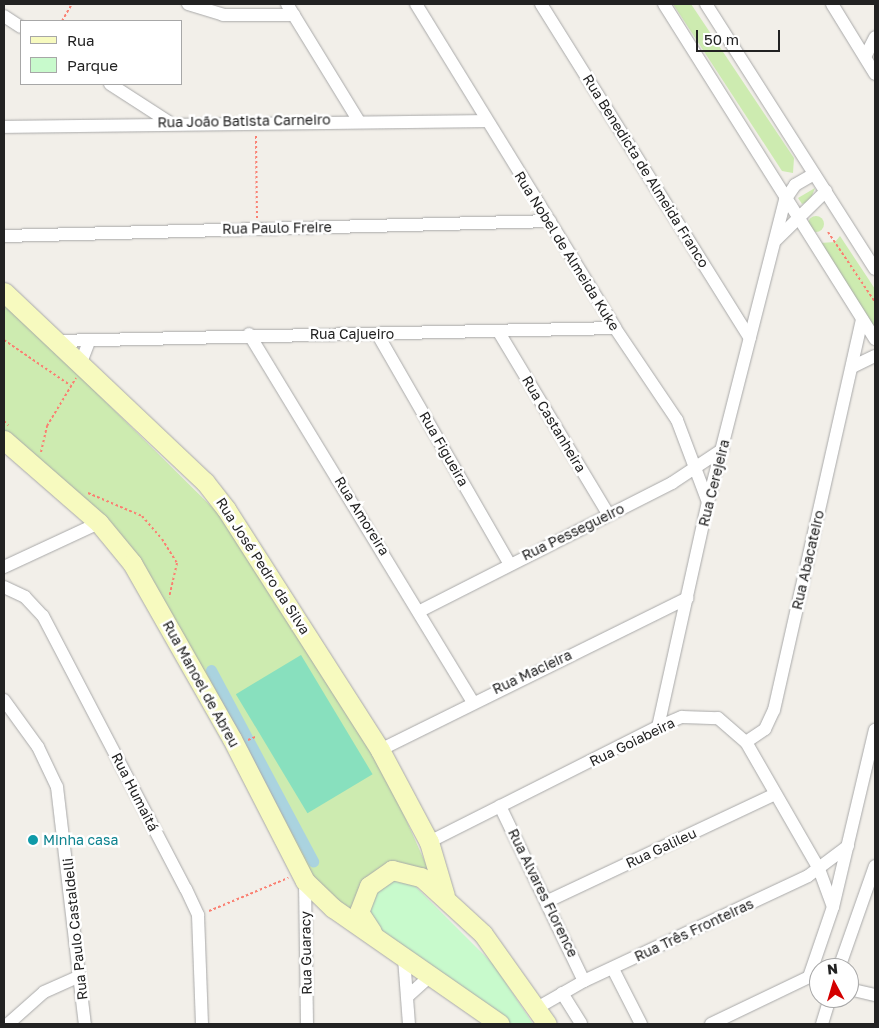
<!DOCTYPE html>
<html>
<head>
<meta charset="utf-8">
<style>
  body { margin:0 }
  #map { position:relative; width:879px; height:1028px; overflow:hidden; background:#f2efe9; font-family:"Golos Text",sans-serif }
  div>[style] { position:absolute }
  .grass>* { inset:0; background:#cdebb0 }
  .round { border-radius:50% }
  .park>* { inset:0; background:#c8facc }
  .pitch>* { inset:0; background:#88e0be; transform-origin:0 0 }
  .canal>* { height:11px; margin:-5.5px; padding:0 5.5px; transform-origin:5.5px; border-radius:5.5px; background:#aad3df }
  .path>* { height:2px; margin-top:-1px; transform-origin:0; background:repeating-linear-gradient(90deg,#fa8072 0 2.5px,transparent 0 5px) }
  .roads { filter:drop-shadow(0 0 1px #a9a9a9) drop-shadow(0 0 1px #a9a9a9) }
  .street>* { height:12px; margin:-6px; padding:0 6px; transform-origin:6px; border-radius:6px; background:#fff }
  .secondary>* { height:19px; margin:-9.5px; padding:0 9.5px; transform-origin:9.5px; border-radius:9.5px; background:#f7fabf }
  .dots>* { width:14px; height:14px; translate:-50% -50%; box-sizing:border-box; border:2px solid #fff; border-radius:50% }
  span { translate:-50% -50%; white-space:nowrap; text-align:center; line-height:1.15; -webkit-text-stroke:5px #fff; paint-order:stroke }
  .street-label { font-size:14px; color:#222 }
  .culture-label { font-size:14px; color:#0d838f }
  .left { translate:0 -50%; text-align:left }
  .frame { position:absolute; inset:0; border:5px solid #222; pointer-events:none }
  .legend { position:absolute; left:20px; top:20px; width:162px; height:65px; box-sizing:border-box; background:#fff; border:1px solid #a7a7a7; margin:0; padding:6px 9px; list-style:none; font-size:15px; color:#222 }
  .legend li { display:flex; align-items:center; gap:10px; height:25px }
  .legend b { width:25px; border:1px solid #a7a7a7 }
  .north { position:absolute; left:809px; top:958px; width:50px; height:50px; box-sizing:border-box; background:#fff; border:1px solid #a7a7a7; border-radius:50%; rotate:354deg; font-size:14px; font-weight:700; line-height:20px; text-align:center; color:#222 }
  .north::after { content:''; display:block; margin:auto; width:18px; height:22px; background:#d40000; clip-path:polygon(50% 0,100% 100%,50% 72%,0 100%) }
  .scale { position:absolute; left:696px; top:30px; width:84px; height:22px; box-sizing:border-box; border:2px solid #222; border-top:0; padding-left:6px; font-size:15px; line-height:18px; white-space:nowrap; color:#222; -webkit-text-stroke:4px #fff; paint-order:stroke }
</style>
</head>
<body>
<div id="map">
  <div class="grass">
    <div style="clip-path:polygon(673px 4px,691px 4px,794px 158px,793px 173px,782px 171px)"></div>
    <div style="clip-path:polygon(815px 188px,810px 201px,802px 204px,798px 198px)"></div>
    <div class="round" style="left:808px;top:216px;width:16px;height:16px"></div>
    <div style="clip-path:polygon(840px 236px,875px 289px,875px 328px,820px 243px,835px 242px)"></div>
    <div style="clip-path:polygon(4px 301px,226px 521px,378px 757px,429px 871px,352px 910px,317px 886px,139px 562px,4px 433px)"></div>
  </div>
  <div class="park">
    <div style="clip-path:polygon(393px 877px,409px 880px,494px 965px,533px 1024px,510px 1024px,378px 930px,371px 914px,371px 901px,377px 885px)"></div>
  </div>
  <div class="pitch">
    <div style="left:301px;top:655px;width:139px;height:76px;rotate:59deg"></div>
  </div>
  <div class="canal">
    <div style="left:211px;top:670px;width:217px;rotate:61.9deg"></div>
  </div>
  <div class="path">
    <div style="left:62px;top:21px;width:20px;rotate:-60deg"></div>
    <div style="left:256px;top:136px;width:82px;rotate:89.3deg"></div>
    <div style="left:828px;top:232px;width:84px;rotate:56.1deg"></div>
    <div style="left:4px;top:340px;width:80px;rotate:34.3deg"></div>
    <div style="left:4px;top:421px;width:6px;rotate:45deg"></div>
    <div style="left:41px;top:452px;width:27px;rotate:-77deg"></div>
    <div style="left:47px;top:426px;width:56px;rotate:-58.9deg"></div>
    <div style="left:88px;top:493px;width:59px;rotate:23.1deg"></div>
    <div style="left:142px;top:516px;width:30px;rotate:49deg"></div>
    <div style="left:162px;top:539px;width:28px;rotate:58deg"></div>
    <div style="left:177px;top:563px;width:35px;rotate:103deg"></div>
    <div style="left:248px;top:740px;width:8px;rotate:-23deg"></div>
    <div style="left:209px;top:911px;width:86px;rotate:-22.7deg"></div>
  </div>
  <div class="roads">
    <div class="street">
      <div style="left:188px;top:4px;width:37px;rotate:17deg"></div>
      <div style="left:223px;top:15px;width:71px"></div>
      <div style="left:287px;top:4px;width:136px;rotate:58.5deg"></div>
      <div style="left:416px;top:4px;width:380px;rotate:58.4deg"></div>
      <div style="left:615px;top:328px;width:111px;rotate:56deg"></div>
      <div style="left:677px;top:420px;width:88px;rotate:69.3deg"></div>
      <div style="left:541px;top:4px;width:394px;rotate:58deg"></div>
      <div style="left:664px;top:4px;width:396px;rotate:57.8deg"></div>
      <div style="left:706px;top:4px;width:314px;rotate:57.5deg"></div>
      <div style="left:832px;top:4px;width:82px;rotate:58.4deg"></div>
      <div style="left:4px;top:16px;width:20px;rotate:33deg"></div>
      <div style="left:866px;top:55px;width:20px;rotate:-63deg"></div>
      <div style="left:110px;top:84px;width:70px;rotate:32.8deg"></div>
      <div style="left:4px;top:127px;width:481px;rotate:-0.7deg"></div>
      <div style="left:4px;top:236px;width:546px;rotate:-1.57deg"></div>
      <div style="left:776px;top:240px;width:70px;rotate:-44.4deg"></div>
      <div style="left:249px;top:334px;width:429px;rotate:58.7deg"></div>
      <div style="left:500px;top:334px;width:210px;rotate:59deg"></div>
      <div style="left:378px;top:335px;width:263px;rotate:60.1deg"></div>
      <div style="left:56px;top:341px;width:559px;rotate:-1.33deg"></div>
      <div style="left:80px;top:365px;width:26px;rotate:-69deg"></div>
      <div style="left:852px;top:367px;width:25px;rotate:-26deg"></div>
      <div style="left:4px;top:567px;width:105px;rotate:-24.9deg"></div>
      <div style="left:4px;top:587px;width:23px;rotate:25deg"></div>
      <div style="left:25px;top:597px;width:26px;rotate:47deg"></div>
      <div style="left:43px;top:616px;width:308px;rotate:62.4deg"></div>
      <div style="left:186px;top:889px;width:29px;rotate:65deg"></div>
      <div style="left:198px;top:915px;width:109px;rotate:87.9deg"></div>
      <div style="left:420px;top:611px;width:283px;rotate:-26.9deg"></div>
      <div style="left:672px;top:483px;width:61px;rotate:-33.7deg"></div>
      <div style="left:4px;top:700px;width:58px;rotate:54.1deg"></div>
      <div style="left:38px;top:747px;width:44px;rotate:64.6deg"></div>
      <div style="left:57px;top:787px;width:239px;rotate:83.3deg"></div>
      <div style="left:658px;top:727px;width:230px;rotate:-77.5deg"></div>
      <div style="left:708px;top:502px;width:312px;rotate:-75.7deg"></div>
      <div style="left:785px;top:200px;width:18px;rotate:-56deg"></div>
      <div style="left:795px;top:185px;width:22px;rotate:-30deg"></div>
      <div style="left:746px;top:742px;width:23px;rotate:-34deg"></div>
      <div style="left:765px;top:729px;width:21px;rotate:-65deg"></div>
      <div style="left:774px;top:710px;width:400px;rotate:-77.3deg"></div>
      <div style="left:380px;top:750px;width:343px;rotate:-26.3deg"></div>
      <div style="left:500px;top:806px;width:194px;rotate:64.4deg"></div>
      <div style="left:429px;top:842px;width:256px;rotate:-26.7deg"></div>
      <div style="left:658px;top:727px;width:26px;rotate:-23deg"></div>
      <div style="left:682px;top:717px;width:36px;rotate:2deg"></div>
      <div style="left:718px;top:718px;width:37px;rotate:41deg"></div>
      <div style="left:746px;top:742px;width:146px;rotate:60.1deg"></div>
      <div style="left:819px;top:869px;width:40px;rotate:69.8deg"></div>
      <div style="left:305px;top:881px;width:143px;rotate:89.2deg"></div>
      <div style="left:548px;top:901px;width:251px;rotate:-25.2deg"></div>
      <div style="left:404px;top:958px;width:66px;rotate:85.7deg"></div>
      <div style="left:839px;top:968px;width:108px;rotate:-70.6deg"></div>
      <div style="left:613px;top:969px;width:62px;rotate:63deg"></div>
      <div style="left:809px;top:977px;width:74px;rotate:-71.1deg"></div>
      <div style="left:833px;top:907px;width:182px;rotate:-76.7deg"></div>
      <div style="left:849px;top:989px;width:27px;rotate:13deg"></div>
      <div style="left:562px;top:993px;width:36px;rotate:58deg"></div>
      <div style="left:408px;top:996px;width:31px;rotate:-42deg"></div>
      <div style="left:537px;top:1008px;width:54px;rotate:-29.9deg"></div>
      <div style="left:584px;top:981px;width:247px;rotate:-25.1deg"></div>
      <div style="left:808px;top:876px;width:50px;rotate:-36.9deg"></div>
      <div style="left:8px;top:1024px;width:48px;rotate:-41.6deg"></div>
      <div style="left:44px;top:992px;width:39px;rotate:-24deg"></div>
      <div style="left:711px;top:1024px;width:109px;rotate:-25.6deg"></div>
      <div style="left:822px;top:1024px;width:27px;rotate:-73deg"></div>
    </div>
    <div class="secondary">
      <div style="left:4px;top:292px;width:277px;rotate:43.4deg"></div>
      <div style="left:205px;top:482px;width:34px;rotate:52deg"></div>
      <div style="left:226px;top:509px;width:286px;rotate:57.4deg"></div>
      <div style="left:380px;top:750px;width:104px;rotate:62deg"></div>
      <div style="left:429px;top:842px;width:56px;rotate:73.5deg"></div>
      <div style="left:4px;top:440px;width:126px;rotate:41.1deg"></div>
      <div style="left:99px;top:523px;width:52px;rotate:50.5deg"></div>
      <div style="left:132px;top:563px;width:202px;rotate:60.4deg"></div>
      <div style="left:232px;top:739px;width:160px;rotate:62.8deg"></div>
      <div style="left:305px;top:881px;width:39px;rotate:44deg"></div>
      <div style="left:333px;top:908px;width:203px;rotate:34.8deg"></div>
      <div style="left:372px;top:932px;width:24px;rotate:-123deg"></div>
      <div style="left:359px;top:912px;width:28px;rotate:-69deg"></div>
      <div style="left:369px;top:886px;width:28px;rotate:-35deg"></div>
      <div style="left:392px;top:870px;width:30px;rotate:14deg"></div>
      <div style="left:421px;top:877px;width:84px;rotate:42.6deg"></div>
      <div style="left:483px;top:934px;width:110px;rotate:54.6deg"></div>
    </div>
  </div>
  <div class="dots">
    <div style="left:33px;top:840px;background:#0f9aa8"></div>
  </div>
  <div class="street-label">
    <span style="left:244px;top:121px;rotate:-1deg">Rua João Batista Carneiro</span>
    <span style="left:646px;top:171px;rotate:58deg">Rua Benedicta de Almeida Franco</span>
    <span style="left:277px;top:228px;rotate:-1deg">Rua Paulo Freire</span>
    <span style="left:567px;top:251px;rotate:58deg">Rua Nobel de Almeida Kuke</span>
    <span style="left:352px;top:334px">Rua Cajueiro</span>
    <span style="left:554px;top:424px;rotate:59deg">Rua Castanheira</span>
    <span style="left:444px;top:449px;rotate:60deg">Rua Figueira</span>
    <span style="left:714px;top:483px;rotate:-76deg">Rua Cerejeira</span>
    <span style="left:362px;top:516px;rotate:58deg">Rua Amoreira</span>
    <span style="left:573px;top:532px;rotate:-26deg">Rua Pessegueiro</span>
    <span style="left:808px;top:560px;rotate:-77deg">Rua Abacateiro</span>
    <span style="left:263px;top:566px;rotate:57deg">Rua José Pedro da Silva</span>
    <span style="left:532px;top:672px;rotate:-25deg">Rua Macieira</span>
    <span style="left:201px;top:684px;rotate:61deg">Rua Manoel de Abreu</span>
    <span style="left:632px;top:742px;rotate:-26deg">Rua Goiabeira</span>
    <span style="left:135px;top:792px;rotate:63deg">Rua Humaitá</span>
    <span style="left:661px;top:848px;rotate:-25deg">Rua Galileu</span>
    <span style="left:543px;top:893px;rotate:64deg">Rua Alvares Florence</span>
    <span style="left:75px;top:929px;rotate:-96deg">Rua Paulo Castaldelli</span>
    <span style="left:694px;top:930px;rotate:-25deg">Rua Três Fronteiras</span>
    <span style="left:306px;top:953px;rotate:-91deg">Rua Guaracy</span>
  </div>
  <div class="culture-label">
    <span class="left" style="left:43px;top:840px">Minha casa</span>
  </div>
  <div class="frame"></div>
  <ul class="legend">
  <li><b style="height:6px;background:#f7fabf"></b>Rua</li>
  <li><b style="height:14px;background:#c8facc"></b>Parque</li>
  </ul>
  <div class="north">N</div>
  <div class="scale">50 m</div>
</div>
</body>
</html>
